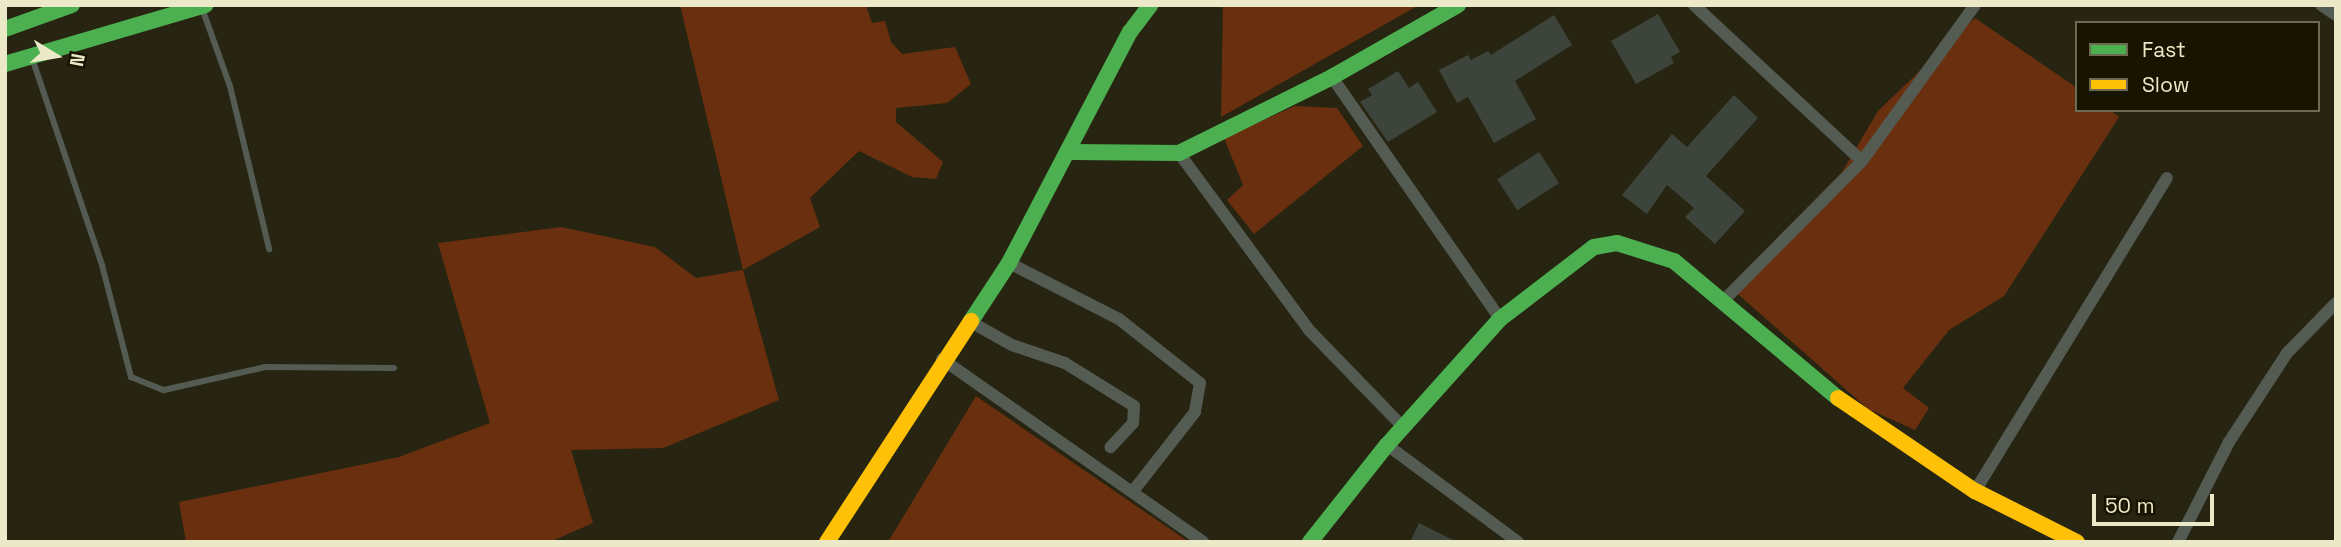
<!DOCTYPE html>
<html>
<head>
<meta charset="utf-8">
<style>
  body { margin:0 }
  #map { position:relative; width:2341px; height:547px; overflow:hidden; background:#272511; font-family:"Space Grotesk",sans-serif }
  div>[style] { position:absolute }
  .green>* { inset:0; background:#692f0e }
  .building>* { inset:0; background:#3d443c; transform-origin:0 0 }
  .lane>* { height:6px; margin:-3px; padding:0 3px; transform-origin:3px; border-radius:3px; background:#535b52 }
  .street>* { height:12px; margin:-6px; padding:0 6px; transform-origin:6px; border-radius:6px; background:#535b52 }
  .fast>* { height:16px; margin:-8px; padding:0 8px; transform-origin:8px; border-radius:8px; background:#4caf50 }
  .slow>* { height:16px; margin:-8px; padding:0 8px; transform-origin:8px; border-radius:8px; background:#ffc107 }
  span { translate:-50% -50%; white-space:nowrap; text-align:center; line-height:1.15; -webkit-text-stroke:5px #171500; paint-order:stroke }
  .frame { position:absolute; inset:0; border:7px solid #ebe9c7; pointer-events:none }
  .legend { position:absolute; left:2075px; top:21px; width:245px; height:91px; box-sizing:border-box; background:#171500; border:2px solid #6c6a50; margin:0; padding:9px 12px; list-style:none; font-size:21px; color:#ebe9c7 }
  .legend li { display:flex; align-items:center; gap:14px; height:35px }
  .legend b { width:35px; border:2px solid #6c6a50 }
  .north { position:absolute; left:21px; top:21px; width:70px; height:70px; -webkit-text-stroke:5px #171500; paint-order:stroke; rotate:101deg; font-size:19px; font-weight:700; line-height:28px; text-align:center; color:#ebe9c7 }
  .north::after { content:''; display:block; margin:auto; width:24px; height:32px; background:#ebe9c7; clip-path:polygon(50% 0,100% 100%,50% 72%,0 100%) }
  .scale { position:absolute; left:2092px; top:494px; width:122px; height:32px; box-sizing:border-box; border:4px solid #ebe9c7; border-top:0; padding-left:9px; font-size:21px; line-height:24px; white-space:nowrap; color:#ebe9c7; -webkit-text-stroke:5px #171500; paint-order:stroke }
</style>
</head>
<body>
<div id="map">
  <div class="green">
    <div style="clip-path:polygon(680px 5px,866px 5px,872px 23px,885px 21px,891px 42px,902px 54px,955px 47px,971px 84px,947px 103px,896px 108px,896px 122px,943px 162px,936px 179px,912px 177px,859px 151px,810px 198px,820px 227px,743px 270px,779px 400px,663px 448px,571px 450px,593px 523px,550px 542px,186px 542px,179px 502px,399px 457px,490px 423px,438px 243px,561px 227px,655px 247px,696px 278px,743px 270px)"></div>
    <div style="clip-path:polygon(1223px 5px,1419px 5px,1221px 117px)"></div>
    <div style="clip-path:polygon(1975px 18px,2077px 88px,2077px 110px,2110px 110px,2119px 117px,2004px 296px,1949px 330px,1903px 388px,1929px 408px,1915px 430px,1868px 409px,1731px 288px,1842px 172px,1878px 111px)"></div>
    <div style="clip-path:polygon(1295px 106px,1337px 108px,1363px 146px,1254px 234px,1227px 200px,1243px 185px,1224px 138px)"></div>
    <div style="clip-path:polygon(976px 396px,1189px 542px,888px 542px)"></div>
  </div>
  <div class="building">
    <div style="clip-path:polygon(1658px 14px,1680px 52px,1671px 57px,1674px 63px,1636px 84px,1611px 41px)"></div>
    <div style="clip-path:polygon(1554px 15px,1572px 45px,1515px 81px,1536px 119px,1494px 143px,1468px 97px,1457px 103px,1439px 70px,1468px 55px,1471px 60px,1488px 51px,1491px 55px)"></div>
    <div style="clip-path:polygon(1398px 71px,1409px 88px,1418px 82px,1437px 112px,1388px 142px,1360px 102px,1372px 95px,1368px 89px)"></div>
    <div style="clip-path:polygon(1734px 95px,1758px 118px,1706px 176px,1745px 211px,1715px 244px,1685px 217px,1694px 208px,1667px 185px,1647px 214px,1622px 195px,1672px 134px,1687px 147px)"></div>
    <div style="left:1539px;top:152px;width:37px;height:50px;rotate:57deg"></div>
    <div style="clip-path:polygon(1419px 523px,1457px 542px,1410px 542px)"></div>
  </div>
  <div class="lane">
    <div style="left:202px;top:8px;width:83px;rotate:70.3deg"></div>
    <div style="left:230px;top:86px;width:168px;rotate:76.5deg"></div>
    <div style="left:32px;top:58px;width:219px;rotate:71.3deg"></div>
    <div style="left:102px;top:265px;width:116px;rotate:75.5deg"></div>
    <div style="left:131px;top:377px;width:35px;rotate:22deg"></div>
    <div style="left:164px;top:390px;width:104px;rotate:-12.8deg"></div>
    <div style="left:265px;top:367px;width:129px;rotate:0.4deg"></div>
  </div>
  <div class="street">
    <div style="left:1694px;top:5px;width:229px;rotate:42.9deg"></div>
    <div style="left:2321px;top:5px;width:18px;rotate:34deg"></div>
    <div style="left:1332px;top:77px;width:295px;rotate:55.2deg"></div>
    <div style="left:1179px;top:153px;width:220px;rotate:53.7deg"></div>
    <div style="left:1309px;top:330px;width:135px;rotate:45.9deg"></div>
    <div style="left:1009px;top:263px;width:123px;rotate:27deg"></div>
    <div style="left:1119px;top:319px;width:103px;rotate:38.3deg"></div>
    <div style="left:1200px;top:383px;width:29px;rotate:100deg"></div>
    <div style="left:1195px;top:412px;width:100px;rotate:128.1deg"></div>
    <div style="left:1724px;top:300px;width:196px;rotate:-45.2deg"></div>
    <div style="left:1862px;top:161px;width:193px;rotate:-54.1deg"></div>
    <div style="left:969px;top:321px;width:49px;rotate:29.2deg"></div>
    <div style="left:1012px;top:345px;width:56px;rotate:18.8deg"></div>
    <div style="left:1065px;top:363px;width:81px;rotate:31.9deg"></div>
    <div style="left:1134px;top:406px;width:17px;rotate:93deg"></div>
    <div style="left:1133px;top:423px;width:33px;rotate:133deg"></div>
    <div style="left:942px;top:359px;width:319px;rotate:35deg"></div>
    <div style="left:1387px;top:445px;width:163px;rotate:36.5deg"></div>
    <div style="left:1975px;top:491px;width:367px;rotate:-58.5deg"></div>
    <div style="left:2178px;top:542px;width:112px;rotate:-63deg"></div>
    <div style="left:2229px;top:442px;width:106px;rotate:-56.9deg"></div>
    <div style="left:2287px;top:353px;width:70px;rotate:-45.6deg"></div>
  </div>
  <div class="fast">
    <div style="left:5px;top:29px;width:71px;rotate:-19.7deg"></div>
    <div style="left:5px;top:64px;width:209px;rotate:-16.4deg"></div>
    <div style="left:1072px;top:152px;width:107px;rotate:0.5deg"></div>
    <div style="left:1179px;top:153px;width:171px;rotate:-26.4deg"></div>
    <div style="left:1332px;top:77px;width:145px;rotate:-29.7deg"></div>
    <div style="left:971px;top:321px;width:69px;rotate:-56.8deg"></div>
    <div style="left:1009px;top:263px;width:261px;rotate:-62.4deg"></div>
    <div style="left:1130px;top:32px;width:34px;rotate:-53deg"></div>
    <div style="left:1310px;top:542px;width:124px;rotate:-51.6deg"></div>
    <div style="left:1387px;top:445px;width:169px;rotate:-48.1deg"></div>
    <div style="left:1500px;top:319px;width:118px;rotate:-37.5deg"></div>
    <div style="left:1594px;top:247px;width:23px;rotate:-10deg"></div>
    <div style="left:1617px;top:243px;width:60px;rotate:17.5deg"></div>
    <div style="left:1674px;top:261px;width:214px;rotate:39.9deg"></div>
  </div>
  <div class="slow">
    <div style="left:1838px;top:398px;width:166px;rotate:34.2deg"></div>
    <div style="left:1975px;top:491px;width:114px;rotate:26.6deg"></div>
    <div style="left:827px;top:542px;width:264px;rotate:-56.9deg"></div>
  </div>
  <div class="frame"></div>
  <ul class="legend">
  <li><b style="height:9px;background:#4caf50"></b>Fast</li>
  <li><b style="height:9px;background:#ffc107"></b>Slow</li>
  </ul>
  <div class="north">N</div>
  <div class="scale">50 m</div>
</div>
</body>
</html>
